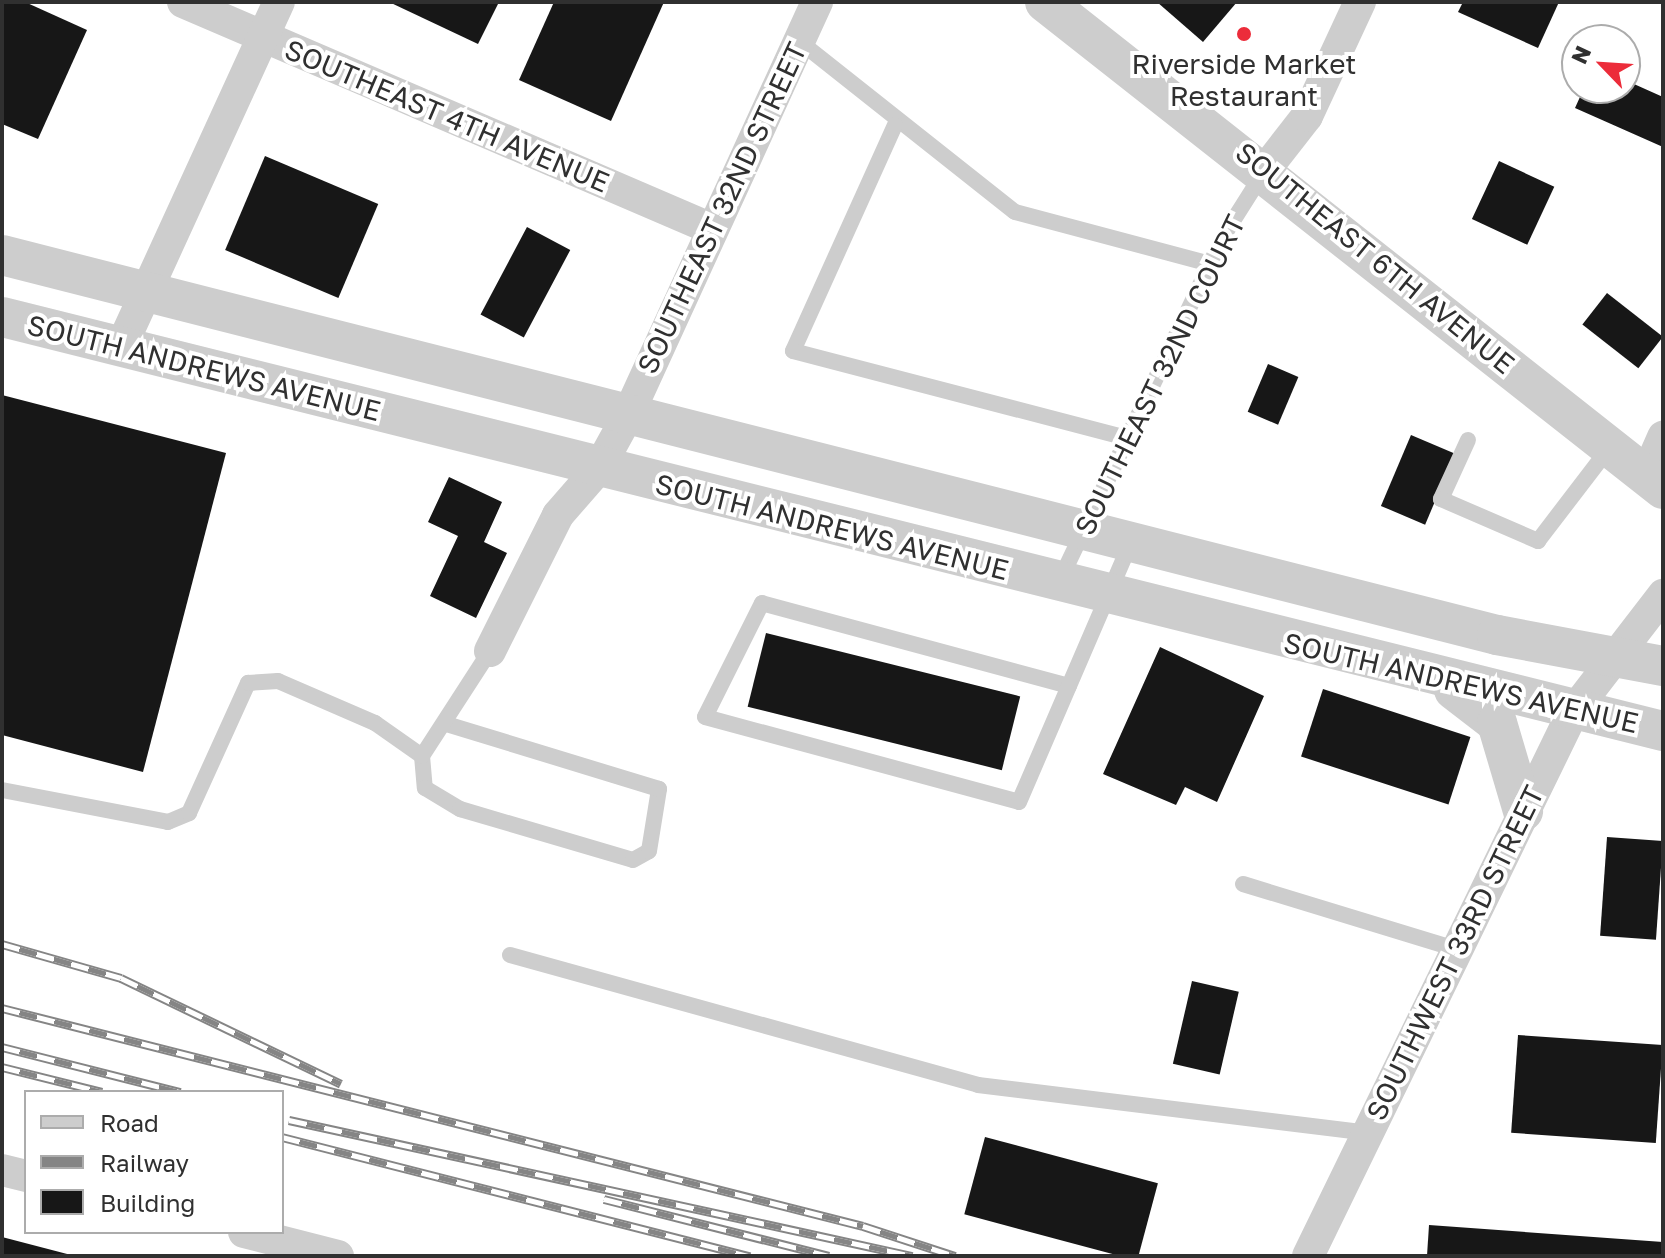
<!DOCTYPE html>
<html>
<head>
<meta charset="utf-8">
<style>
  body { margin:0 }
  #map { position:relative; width:1665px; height:1258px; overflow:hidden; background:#fff; font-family:"Golos Text",sans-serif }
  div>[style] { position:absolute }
  .building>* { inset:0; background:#171717; transform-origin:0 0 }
  .service>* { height:16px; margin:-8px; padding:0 8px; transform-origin:8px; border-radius:8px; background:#cdcdcd }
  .minor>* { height:32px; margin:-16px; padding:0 16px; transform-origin:16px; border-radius:16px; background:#cdcdcd }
  .tertiary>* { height:40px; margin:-20px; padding:0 20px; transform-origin:20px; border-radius:20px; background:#cdcdcd }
  .rail>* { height:9px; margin-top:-4.5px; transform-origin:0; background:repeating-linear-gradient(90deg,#fff 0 18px,#858585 0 36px); box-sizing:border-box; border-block:2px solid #858585 }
  .dots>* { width:22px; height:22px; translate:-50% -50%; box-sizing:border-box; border:4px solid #fff; border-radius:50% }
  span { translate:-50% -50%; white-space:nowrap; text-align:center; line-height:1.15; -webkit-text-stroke:8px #fff; paint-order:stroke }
  .poi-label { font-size:28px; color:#303030 }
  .street-label { font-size:28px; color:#303030 }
  .frame { position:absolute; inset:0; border:4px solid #303030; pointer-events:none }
  .legend { position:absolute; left:24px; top:1090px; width:260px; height:144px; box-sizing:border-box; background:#fff; border:2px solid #acacac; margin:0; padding:10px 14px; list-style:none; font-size:24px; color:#303030 }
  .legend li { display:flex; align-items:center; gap:16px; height:40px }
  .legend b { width:40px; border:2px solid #acacac }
  .north { position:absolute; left:1561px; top:24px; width:80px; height:80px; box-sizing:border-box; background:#fff; border:2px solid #acacac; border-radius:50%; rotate:295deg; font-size:22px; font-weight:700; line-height:32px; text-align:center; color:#303030 }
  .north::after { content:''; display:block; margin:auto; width:28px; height:36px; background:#ec2c3a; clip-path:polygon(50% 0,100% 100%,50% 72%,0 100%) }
</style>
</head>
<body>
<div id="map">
  <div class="building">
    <div style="clip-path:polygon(2px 2px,25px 2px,87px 30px,38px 139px,2px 124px)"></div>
    <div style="clip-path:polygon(389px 2px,499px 2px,478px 44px)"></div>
    <div style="clip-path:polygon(554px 2px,664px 2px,611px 121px,519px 80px)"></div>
    <div style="clip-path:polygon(1157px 2px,1237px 2px,1203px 42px)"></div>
    <div style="clip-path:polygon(1463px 2px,1559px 2px,1538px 48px,1458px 12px)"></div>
    <div style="clip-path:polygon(1625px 80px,1663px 97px,1663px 147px,1575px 108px,1584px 88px,1625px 88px)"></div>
    <div style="left:265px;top:156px;width:123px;height:102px;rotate:23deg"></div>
    <div style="left:1499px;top:161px;width:61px;height:64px;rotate:25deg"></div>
    <div style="left:527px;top:227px;width:49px;height:99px;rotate:28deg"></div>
    <div style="left:1607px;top:293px;width:71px;height:40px;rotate:38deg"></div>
    <div style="left:1268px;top:364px;width:33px;height:52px;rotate:23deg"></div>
    <div style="clip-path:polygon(2px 395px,226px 453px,143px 772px,2px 735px)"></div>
    <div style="left:1411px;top:435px;width:48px;height:77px;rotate:23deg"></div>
    <div style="clip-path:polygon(449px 477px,502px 502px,484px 542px,507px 553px,476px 618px,430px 596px,458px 536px,428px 522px)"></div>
    <div style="left:766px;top:633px;width:262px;height:76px;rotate:14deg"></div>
    <div style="clip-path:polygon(1160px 647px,1264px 696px,1217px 802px,1185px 787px,1176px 805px,1103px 774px)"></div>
    <div style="left:1323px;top:689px;width:155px;height:71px;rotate:18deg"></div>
    <div style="left:1607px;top:837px;width:56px;height:99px;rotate:4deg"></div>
    <div style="left:1192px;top:981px;width:48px;height:85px;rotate:13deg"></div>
    <div style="left:1518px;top:1035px;width:145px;height:98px;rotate:4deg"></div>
    <div style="left:985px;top:1137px;width:179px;height:80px;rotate:15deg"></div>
    <div style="clip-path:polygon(1429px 1225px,1663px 1242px,1663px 1256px,1427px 1256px)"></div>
    <div style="clip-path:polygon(2px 1237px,71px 1255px,71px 1256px,2px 1256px)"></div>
  </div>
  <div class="service">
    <div style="left:799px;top:41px;width:275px;rotate:38.4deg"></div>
    <div style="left:1015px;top:212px;width:203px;rotate:14.9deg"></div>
    <div style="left:895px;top:125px;width:248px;rotate:114.3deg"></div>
    <div style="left:793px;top:351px;width:346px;rotate:14.6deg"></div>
    <div style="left:1468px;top:440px;width:65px;rotate:114.6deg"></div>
    <div style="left:1441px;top:499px;width:106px;rotate:23.4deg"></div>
    <div style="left:1538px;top:541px;width:117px;rotate:-52.6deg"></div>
    <div style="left:1060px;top:580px;width:382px;rotate:-64.6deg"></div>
    <div style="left:1224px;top:235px;width:71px;rotate:-57.7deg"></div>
    <div style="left:1069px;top:686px;width:318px;rotate:-164.9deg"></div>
    <div style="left:762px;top:603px;width:127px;rotate:116.6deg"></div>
    <div style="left:705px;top:717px;width:325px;rotate:15.1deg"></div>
    <div style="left:1019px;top:802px;width:281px;rotate:-66.7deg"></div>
    <div style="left:422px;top:756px;width:32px;rotate:85deg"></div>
    <div style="left:425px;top:788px;width:41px;rotate:31deg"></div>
    <div style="left:460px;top:809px;width:180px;rotate:16.4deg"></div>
    <div style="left:633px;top:860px;width:18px;rotate:-29deg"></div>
    <div style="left:649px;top:851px;width:63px;rotate:-80.8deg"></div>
    <div style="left:659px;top:789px;width:222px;rotate:-163deg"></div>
    <div style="left:2px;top:790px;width:169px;rotate:10.9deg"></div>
    <div style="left:168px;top:822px;width:23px;rotate:-23deg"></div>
    <div style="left:189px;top:813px;width:143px;rotate:-65.6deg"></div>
    <div style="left:248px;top:683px;width:30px;rotate:-4deg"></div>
    <div style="left:278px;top:681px;width:106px;rotate:23.4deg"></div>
    <div style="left:375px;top:723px;width:57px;rotate:35.1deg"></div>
    <div style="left:422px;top:756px;width:125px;rotate:-57.1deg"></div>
    <div style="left:1243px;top:884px;width:223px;rotate:17deg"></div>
    <div style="left:510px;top:955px;width:486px;rotate:15.5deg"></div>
    <div style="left:978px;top:1085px;width:392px;rotate:7deg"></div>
  </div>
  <div class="minor">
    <div style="left:183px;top:2px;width:576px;rotate:23.22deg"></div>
    <div style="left:1265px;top:170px;width:68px;rotate:-52.1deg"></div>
    <div style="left:1307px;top:116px;width:126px;rotate:-65.1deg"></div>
    <div style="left:121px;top:347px;width:379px;rotate:-65.4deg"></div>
    <div style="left:1646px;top:476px;width:43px;rotate:-66.4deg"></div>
    <div style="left:490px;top:651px;width:152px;rotate:-63.4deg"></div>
    <div style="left:558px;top:515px;width:62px;rotate:-48.9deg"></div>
    <div style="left:599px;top:468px;width:60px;rotate:-61.3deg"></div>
    <div style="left:628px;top:415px;width:454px;rotate:-65.4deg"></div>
    <div style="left:2px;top:1170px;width:25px;rotate:14deg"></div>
    <div style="left:244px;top:1232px;width:97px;rotate:14.3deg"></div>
    <div style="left:1308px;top:1256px;width:605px;rotate:-64.03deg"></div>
    <div style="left:1573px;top:712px;width:148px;rotate:-52.4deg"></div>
  </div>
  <div class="tertiary">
    <div style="left:1045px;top:2px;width:787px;rotate:38.24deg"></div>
    <div style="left:2px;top:255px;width:1543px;rotate:14.26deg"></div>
    <div style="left:1497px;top:635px;width:169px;rotate:10.6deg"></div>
    <div style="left:2px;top:317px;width:1712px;rotate:14deg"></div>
    <div style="left:1454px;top:690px;width:54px;rotate:37.5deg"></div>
    <div style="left:1497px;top:723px;width:92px;rotate:73.5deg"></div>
  </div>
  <div class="rail">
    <div style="left:2px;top:944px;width:124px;rotate:15.9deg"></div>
    <div style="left:121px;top:978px;width:244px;rotate:25.7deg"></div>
    <div style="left:2px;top:1008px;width:888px;rotate:14.21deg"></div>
    <div style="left:863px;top:1226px;width:97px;rotate:18.1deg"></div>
    <div style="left:2px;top:1047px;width:184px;rotate:14.2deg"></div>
    <div style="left:2px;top:1067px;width:103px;rotate:14deg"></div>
    <div style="left:289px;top:1120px;width:638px;rotate:12.31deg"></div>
    <div style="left:282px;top:1137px;width:483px;rotate:14.3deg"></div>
    <div style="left:604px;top:1199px;width:232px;rotate:14.2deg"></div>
  </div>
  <div class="dots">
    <div style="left:1244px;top:34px;background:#ec2c3a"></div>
  </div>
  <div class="poi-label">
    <span style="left:1244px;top:80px">Riverside Market<br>Restaurant</span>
  </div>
  <div class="street-label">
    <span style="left:447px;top:116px;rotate:23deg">SOUTHEAST 4TH AVENUE</span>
    <span style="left:722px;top:208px;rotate:-65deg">SOUTHEAST 32ND STREET</span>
    <span style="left:1375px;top:258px;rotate:39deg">SOUTHEAST 6TH AVENUE</span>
    <span style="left:204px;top:368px;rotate:14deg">SOUTH ANDREWS AVENUE</span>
    <span style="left:1160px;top:375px;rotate:-64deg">SOUTHEAST 32ND COURT</span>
    <span style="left:832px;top:527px;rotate:14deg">SOUTH ANDREWS AVENUE</span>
    <span style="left:1461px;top:683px;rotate:13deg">SOUTH ANDREWS AVENUE</span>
    <span style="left:1455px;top:953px;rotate:-64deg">SOUTHWEST 33RD STREET</span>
  </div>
  <div class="frame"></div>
  <ul class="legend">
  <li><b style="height:10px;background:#cdcdcd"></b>Road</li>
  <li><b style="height:10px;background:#858585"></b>Railway</li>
  <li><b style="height:22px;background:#171717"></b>Building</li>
  </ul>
  <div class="north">N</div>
</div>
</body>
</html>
